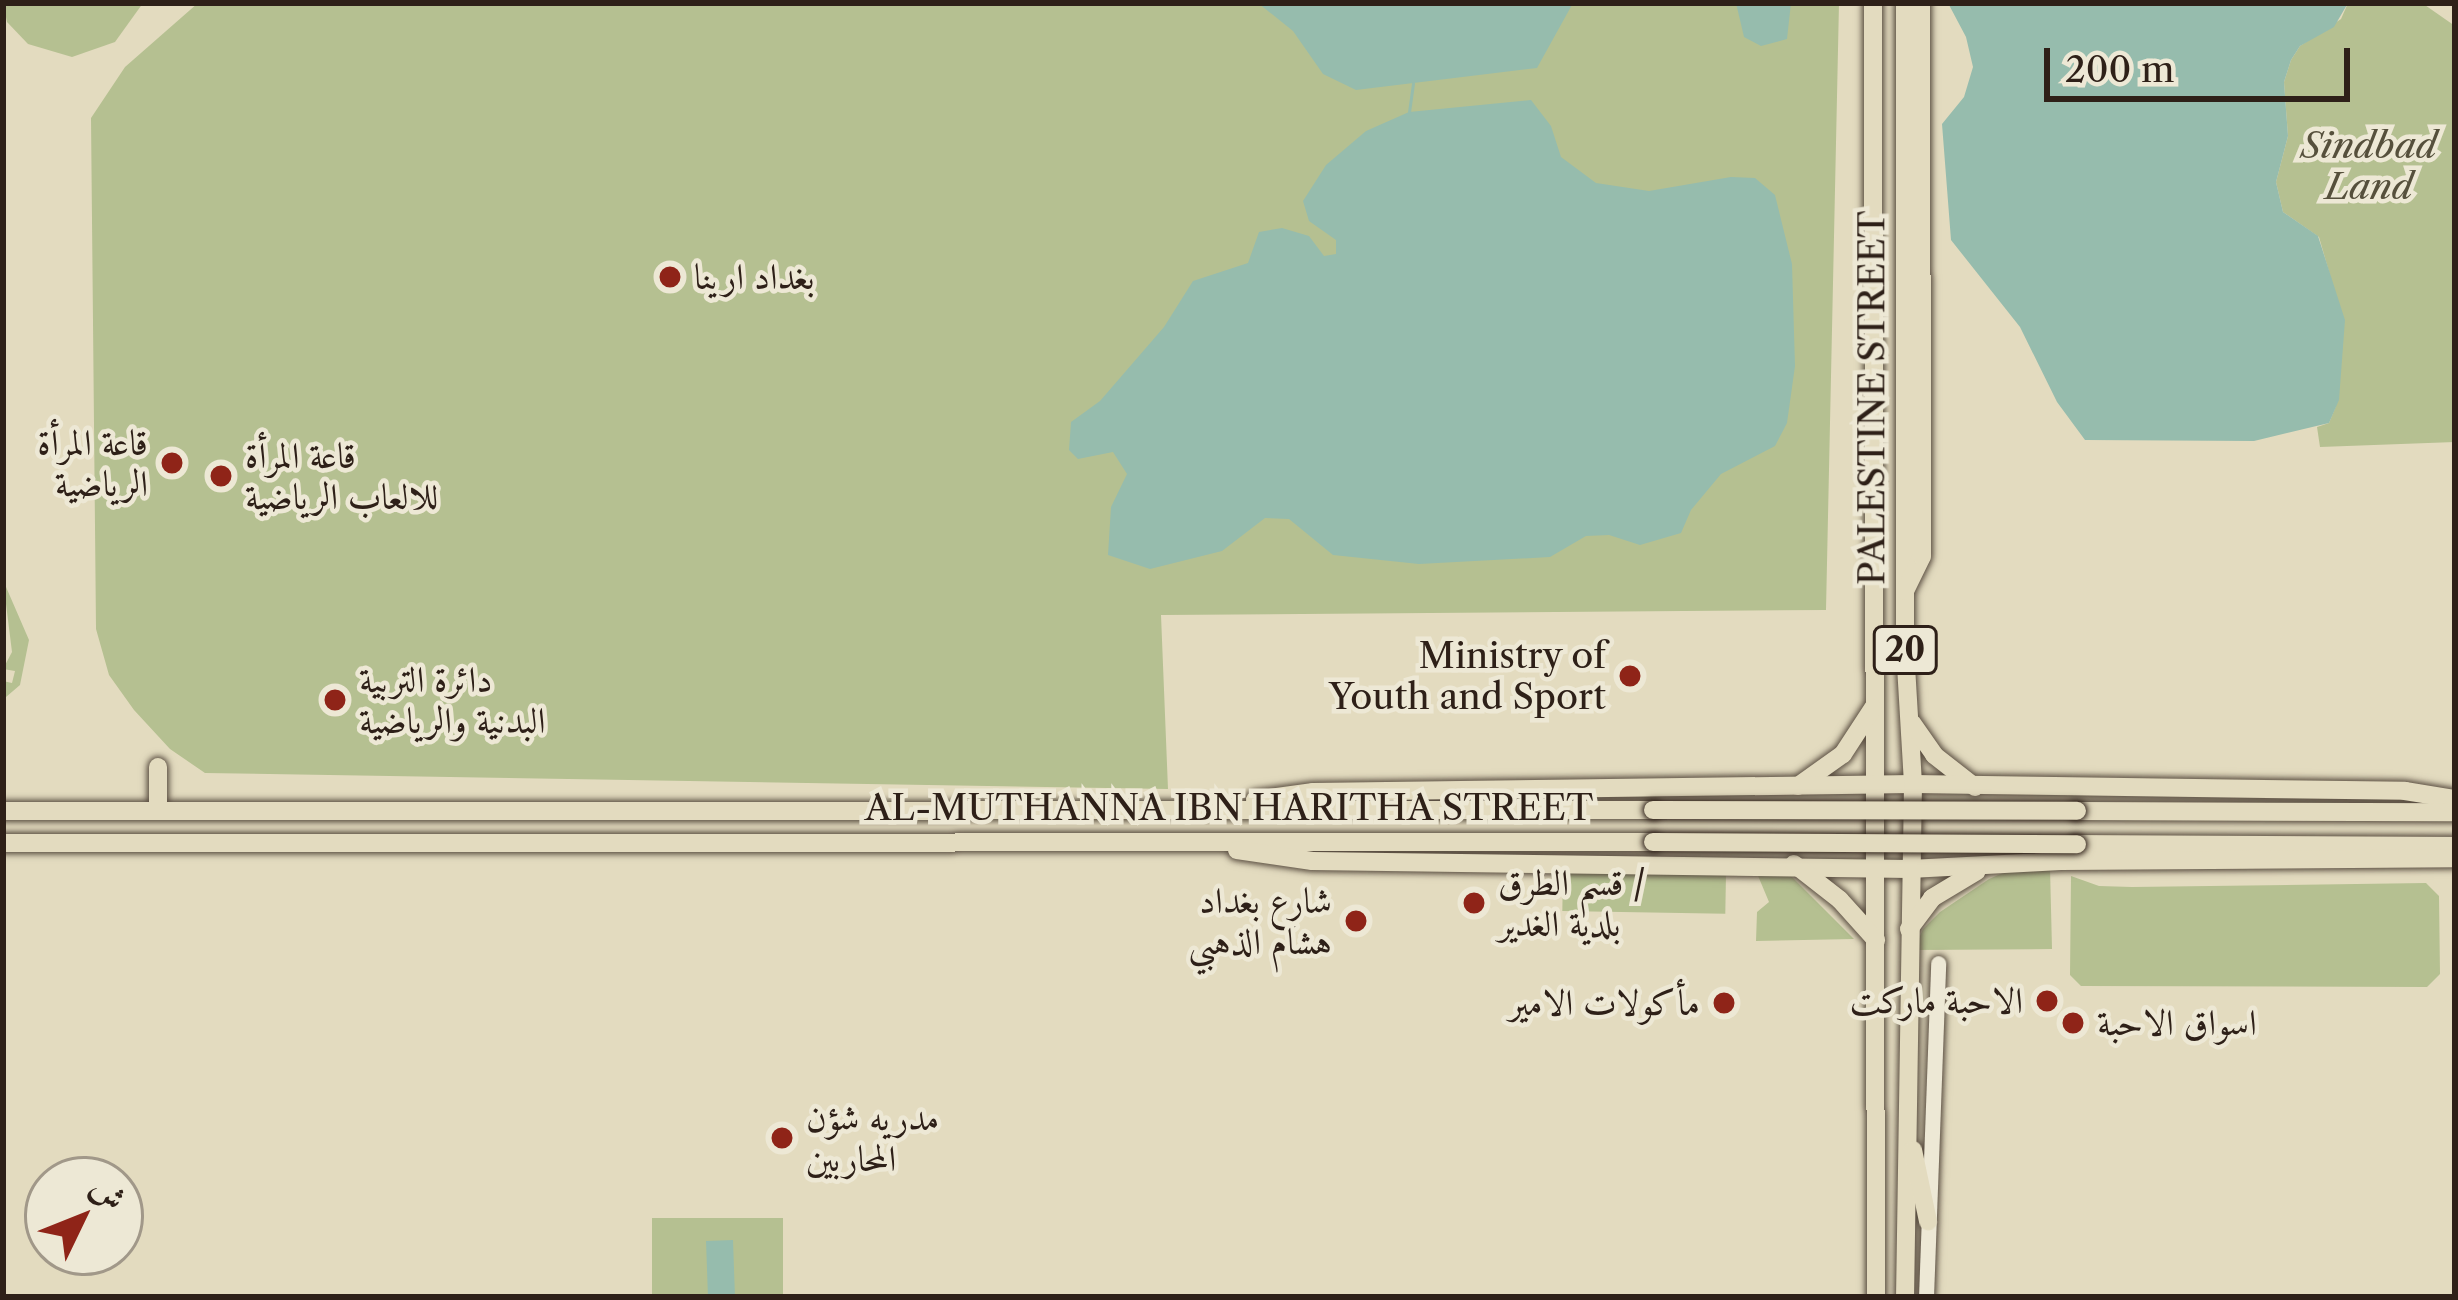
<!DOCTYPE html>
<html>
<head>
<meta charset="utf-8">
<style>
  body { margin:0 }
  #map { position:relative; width:2458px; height:1300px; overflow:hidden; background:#e3dbbf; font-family:"Libre Caslon Text",Amiri,serif }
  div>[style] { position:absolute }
  .green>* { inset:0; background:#b5c091; transform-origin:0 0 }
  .water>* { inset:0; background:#96bcad; transform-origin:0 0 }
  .stream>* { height:3px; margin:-1.5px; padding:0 1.5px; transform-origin:1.5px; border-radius:1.5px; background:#96bcad }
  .roads { filter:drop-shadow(0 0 3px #5b4f42) drop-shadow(0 0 3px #5b4f42) }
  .tertiary>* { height:15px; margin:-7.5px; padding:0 7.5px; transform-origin:7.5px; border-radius:7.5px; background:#ede8d5 }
  .primary>* { height:18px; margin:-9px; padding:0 9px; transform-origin:9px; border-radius:9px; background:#e3dbbf }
  .bridges { filter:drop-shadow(0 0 3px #2e2018) drop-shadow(0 0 3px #2e2018) }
  .primary-bridge>* { height:18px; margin:-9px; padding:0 9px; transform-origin:9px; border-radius:9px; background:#e3dbbf }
  .dots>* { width:33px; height:33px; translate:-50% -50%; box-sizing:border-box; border:6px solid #ede8d5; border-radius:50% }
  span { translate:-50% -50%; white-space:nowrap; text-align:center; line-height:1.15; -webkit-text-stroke:9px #ede8d5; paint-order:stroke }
  .shield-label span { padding:3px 9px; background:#ede8d5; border:3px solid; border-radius:9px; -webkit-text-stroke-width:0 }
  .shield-label { font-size:33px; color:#2e2018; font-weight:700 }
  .park-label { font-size:36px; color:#56503c; font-style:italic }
  .poi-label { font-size:36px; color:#2e2018 }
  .left { translate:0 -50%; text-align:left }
  .right { translate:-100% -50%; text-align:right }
  .street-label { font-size:36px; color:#2e2018 }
  .frame { position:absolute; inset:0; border:6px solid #2e2018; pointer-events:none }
  .north { position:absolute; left:24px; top:1156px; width:120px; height:120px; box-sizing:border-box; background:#ede8d5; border:3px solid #a19889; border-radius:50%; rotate:47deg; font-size:33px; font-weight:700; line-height:48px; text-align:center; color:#2e2018 }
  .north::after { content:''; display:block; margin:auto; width:42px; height:54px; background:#8f2418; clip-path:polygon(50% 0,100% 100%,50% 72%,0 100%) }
  .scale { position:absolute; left:2044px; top:48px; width:306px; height:54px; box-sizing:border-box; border:6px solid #2e2018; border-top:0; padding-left:15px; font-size:36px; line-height:42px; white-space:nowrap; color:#2e2018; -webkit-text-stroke:9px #ede8d5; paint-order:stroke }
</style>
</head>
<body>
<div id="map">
  <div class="green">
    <div style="clip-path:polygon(3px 3px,143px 3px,115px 42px,72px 57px,28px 44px,7px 22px)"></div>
    <div style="clip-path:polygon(198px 3px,1839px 3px,1826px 610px,1161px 615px,1168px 789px,205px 773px,170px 749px,134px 710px,109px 675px,96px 629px,91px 118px,125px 67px)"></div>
    <div style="clip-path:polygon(2348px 3px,2422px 3px,2455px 26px,2455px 442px,2320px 447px,2317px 427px,2329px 423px,2336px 406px,2336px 296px,2319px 237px,2283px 212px,2276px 182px,2288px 136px,2284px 82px,2291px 60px,2300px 46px,2341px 19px)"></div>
    <div style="clip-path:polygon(3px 580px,29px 640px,20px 685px,6px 697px,3px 681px,12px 683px,15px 671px,3px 669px,12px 652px)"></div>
    <div style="clip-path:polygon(2050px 868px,2052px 949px,1914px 950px,1923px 929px,1940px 912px,1989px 879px,2012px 869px)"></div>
    <div style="clip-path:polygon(1756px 871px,1791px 876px,1854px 939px,1756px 941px,1757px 912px,1769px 902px)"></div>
    <div style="left:1563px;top:872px;width:163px;height:39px;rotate:1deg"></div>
    <div style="clip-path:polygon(2071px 876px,2099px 886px,2132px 887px,2426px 883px,2439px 896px,2440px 974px,2427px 987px,2081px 986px,2070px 975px)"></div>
    <div style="left:652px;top:1218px;width:131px;height:79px"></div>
  </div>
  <div class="water">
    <div style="clip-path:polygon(1258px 3px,1573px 3px,1537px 68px,1356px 90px,1323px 74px,1293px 31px)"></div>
    <div style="clip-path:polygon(1736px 3px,1791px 3px,1787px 39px,1761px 46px,1744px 37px)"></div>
    <div style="clip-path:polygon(1948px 3px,2348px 3px,2334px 27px,2300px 46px,2291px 60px,2284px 82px,2288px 136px,2276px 182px,2283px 212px,2318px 236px,2345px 320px,2339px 400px,2329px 423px,2254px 441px,2085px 440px,2057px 402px,2020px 327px,1951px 240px,1942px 124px,1964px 97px,1973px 67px,1966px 37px)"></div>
    <div style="clip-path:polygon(1531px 100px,1551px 126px,1561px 157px,1596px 183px,1649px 191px,1731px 177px,1755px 178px,1775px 195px,1792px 264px,1795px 366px,1787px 423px,1775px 446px,1721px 474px,1691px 510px,1681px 533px,1640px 545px,1609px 535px,1586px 536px,1550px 557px,1419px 564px,1333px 555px,1289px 519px,1265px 518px,1222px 551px,1150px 569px,1108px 555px,1111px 507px,1127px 474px,1113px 452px,1078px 459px,1069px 450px,1071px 422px,1100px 401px,1164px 327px,1193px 281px,1248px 263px,1259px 232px,1282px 228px,1309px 236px,1324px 256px,1336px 254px,1336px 240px,1309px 221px,1303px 201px,1326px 165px,1366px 131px,1409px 112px)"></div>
    <div style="left:733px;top:1240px;width:57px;height:27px;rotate:88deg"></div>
  </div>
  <div class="stream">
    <div style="left:1409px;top:112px;width:29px;rotate:-82deg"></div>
  </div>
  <div class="roads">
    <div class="tertiary">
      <div style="left:1926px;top:1297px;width:334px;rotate:-87.9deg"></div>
    </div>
    <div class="primary">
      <div style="left:1873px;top:3px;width:1294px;rotate:89.87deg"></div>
      <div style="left:1905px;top:3px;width:646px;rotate:90deg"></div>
      <div style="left:1905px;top:649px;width:135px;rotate:86.6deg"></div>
      <div style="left:1913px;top:784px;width:513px;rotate:90.89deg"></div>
      <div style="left:1905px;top:591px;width:39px;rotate:-64deg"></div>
      <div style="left:1922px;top:556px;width:553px;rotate:-90.1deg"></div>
      <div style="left:1912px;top:723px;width:39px;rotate:55deg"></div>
      <div style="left:1934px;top:755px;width:52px;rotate:38deg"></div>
      <div style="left:1798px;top:786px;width:55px;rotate:-35.4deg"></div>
      <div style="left:1843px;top:754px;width:55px;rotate:-56.9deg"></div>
      <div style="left:1255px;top:800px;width:59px;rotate:-7.9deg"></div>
      <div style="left:1313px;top:792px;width:600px;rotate:-0.76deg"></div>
      <div style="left:1913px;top:784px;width:492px;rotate:0.8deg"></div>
      <div style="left:2405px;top:791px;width:51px;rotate:9.1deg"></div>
      <div style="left:3px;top:811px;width:1650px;rotate:-0.03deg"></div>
      <div style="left:158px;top:811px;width:44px;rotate:-90deg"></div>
      <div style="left:2077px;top:811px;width:378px;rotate:0.2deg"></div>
      <div style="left:3px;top:843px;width:1650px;rotate:-0.03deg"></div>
      <div style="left:2077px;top:844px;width:378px;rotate:0.3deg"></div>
      <div style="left:1237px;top:850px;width:76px;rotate:8.3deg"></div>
      <div style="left:1312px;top:861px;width:598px;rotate:0.77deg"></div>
      <div style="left:1910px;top:869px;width:151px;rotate:-3deg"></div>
      <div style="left:2061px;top:861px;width:394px;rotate:-0.4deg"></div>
      <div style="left:1794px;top:864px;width:58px;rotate:38deg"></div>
      <div style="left:1840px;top:900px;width:54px;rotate:48deg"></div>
      <div style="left:1909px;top:929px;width:39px;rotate:-53deg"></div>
      <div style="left:1932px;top:898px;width:52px;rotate:-31deg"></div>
      <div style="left:1913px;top:1150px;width:73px;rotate:78.1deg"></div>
    </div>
  </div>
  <div class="bridges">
    <div class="primary-bridge">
      <div style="left:1653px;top:810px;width:424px;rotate:0.1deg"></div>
      <div style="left:1653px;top:842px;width:424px;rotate:0.3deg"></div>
    </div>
  </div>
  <div class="dots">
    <div style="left:670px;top:277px;background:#8f2418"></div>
    <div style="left:172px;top:463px;background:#8f2418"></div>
    <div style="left:221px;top:476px;background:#8f2418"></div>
    <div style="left:1630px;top:676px;background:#8f2418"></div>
    <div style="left:335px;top:700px;background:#8f2418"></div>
    <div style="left:1474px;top:903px;background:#8f2418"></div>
    <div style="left:1356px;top:921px;background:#8f2418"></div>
    <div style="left:2047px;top:1001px;background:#8f2418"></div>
    <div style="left:1724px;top:1003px;background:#8f2418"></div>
    <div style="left:2073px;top:1023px;background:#8f2418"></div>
    <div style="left:782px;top:1138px;background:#8f2418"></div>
  </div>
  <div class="shield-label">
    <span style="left:1905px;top:650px">20</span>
  </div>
  <div class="park-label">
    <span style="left:2369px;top:166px">Sindbad<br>Land</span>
  </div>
  <div class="poi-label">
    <span class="left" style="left:694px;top:277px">بغداد ارينا</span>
    <span class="right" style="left:148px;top:463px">قاعة المرأة<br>الرياضية</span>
    <span class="left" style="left:245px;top:476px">قاعة المرأة<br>للالعاب الرياضية</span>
    <span class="right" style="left:1606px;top:676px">Ministry of<br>Youth and Sport</span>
    <span class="left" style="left:359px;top:700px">دائرة التربية<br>البدنية والرياضية</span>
    <span class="left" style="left:1498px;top:903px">قسم الطرق /<br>بلدية الغدير</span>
    <span class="right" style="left:1332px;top:921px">شارع بغداد<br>هشام الذهبي</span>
    <span class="right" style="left:2023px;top:1001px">الاحبة ماركت</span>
    <span class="right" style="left:1700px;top:1003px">مأكولات الامير</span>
    <span class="left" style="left:2097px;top:1023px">اسواق الاحبة</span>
    <span class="left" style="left:806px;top:1138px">مدريه شؤن<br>المحاربين</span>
  </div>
  <div class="street-label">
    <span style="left:1872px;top:398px;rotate:-90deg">PALESTINE STREET</span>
    <span style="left:1229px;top:808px">AL-MUTHANNA IBN HARITHA STREET</span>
  </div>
  <div class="frame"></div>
  <div class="north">ش</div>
  <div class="scale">200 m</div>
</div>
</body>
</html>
